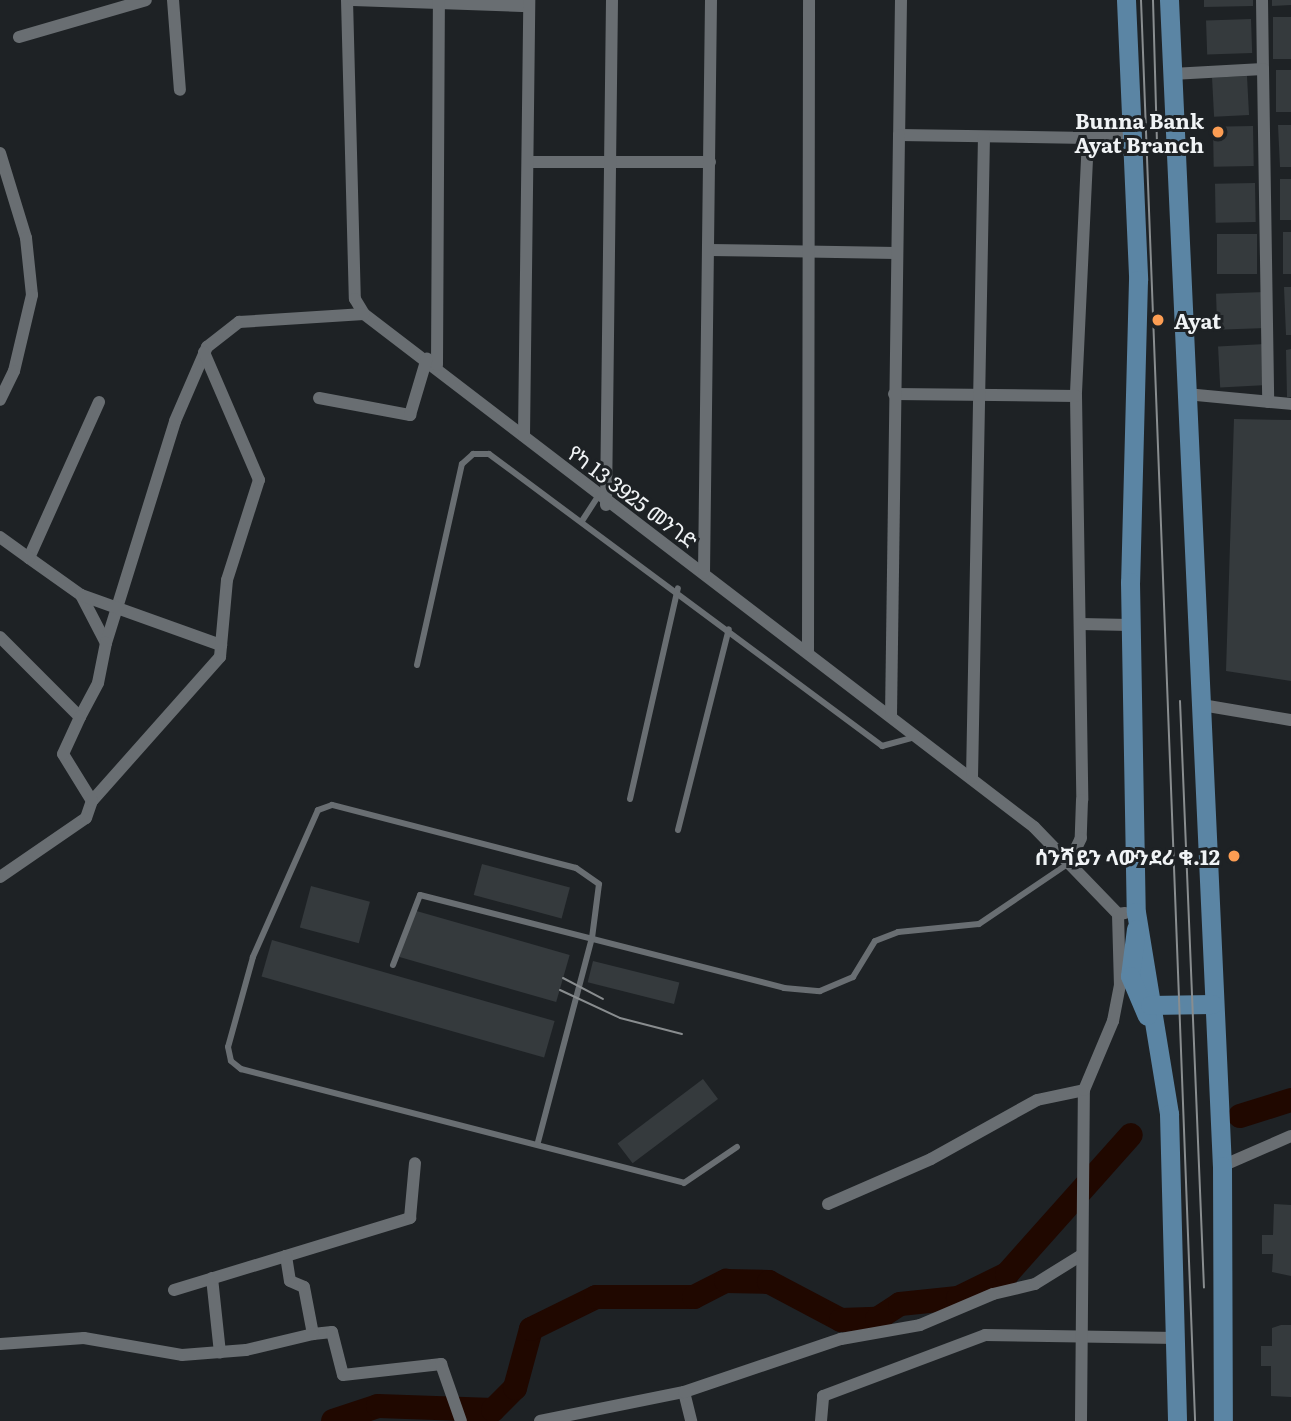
<!DOCTYPE html>
<html>
<head>
<meta charset="utf-8">
<style>
  body { margin:0 }
  #map { position:relative; width:1291px; height:1421px; overflow:hidden; background:#1e2225; font-family:Literata,"Noto Sans Ethiopic",serif }
  div>[style] { position:absolute }
  .river>* { height:24px; margin:-12px; padding:0 12px; transform-origin:12px; border-radius:12px; background:#200800 }
  .building>* { inset:0; background:#353a3d; transform-origin:0 0 }
  .lane>* { height:6px; margin:-3px; padding:0 3px; transform-origin:3px; border-radius:3px; background:#696e72 }
  .street>* { height:12px; margin:-6px; padding:0 6px; transform-origin:6px; border-radius:6px; background:#696e72 }
  .primary>* { height:19px; margin:-9.5px; padding:0 9.5px; transform-origin:9.5px; border-radius:9.5px; background:#5b85a4 }
  .tram>* { height:2px; margin:-1px; padding:0 1px; transform-origin:1px; border-radius:1px; background:#898d8f }
  .dots>* { width:19px; height:19px; translate:-50% -50%; box-sizing:border-box; border:4px solid #1e2225; border-radius:50% }
  span { translate:-50% -50%; white-space:nowrap; text-align:center; line-height:1.15; -webkit-text-stroke:6px #1e2225; paint-order:stroke }
  .poi-label { font-size:21px; color:#f0f3f5; font-weight:700 }
  .right { translate:-100% -50%; text-align:right }
  .left { translate:0 -50%; text-align:left }
  .street-label { font-size:21px; color:#f0f3f5 }
</style>
</head>
<body>
<div id="map">
  <div class="river">
    <div style="left:1240px;top:1116px;width:53px;rotate:-17.4deg"></div>
    <div style="left:333px;top:1421px;width:47px;rotate:-18.4deg"></div>
    <div style="left:378px;top:1406px;width:115px;rotate:2deg"></div>
    <div style="left:493px;top:1410px;width:31px;rotate:-45deg"></div>
    <div style="left:515px;top:1388px;width:61px;rotate:-74.8deg"></div>
    <div style="left:531px;top:1329px;width:72px;rotate:-26.2deg"></div>
    <div style="left:596px;top:1297px;width:98px"></div>
    <div style="left:694px;top:1297px;width:36px;rotate:-27deg"></div>
    <div style="left:726px;top:1281px;width:43px;rotate:1.3deg"></div>
    <div style="left:769px;top:1282px;width:81px;rotate:27.8deg"></div>
    <div style="left:841px;top:1320px;width:36px;rotate:-2deg"></div>
    <div style="left:877px;top:1319px;width:27px;rotate:-33deg"></div>
    <div style="left:900px;top:1304px;width:58px;rotate:-5.9deg"></div>
    <div style="left:958px;top:1298px;width:55px;rotate:-26.1deg"></div>
    <div style="left:1007px;top:1274px;width:186px;rotate:-48.3deg"></div>
  </div>
  <div class="building">
    <div style="clip-path:polygon(1204px 0,1253px 0,1253px 6px,1204px 7px)"></div>
    <div style="clip-path:polygon(1272px 0,1291px 0,1291px 5px,1272px 6px)"></div>
    <div style="left:1273px;top:17px;width:18px;height:42px"></div>
    <div style="left:1251px;top:19px;width:34px;height:45px;rotate:88deg"></div>
    <div style="left:1291px;top:70px;width:42px;height:15px;rotate:90deg"></div>
    <div style="left:1247px;top:76px;width:39px;height:35px;rotate:87deg"></div>
    <div style="clip-path:polygon(1278px 125px,1291px 125px,1291px 167px,1280px 167px)"></div>
    <div style="left:1253px;top:126px;width:40px;height:40px;rotate:89deg"></div>
    <div style="left:1280px;top:179px;width:11px;height:41px"></div>
    <div style="left:1255px;top:183px;width:39px;height:40px;rotate:89deg"></div>
    <div style="left:1291px;top:232px;width:42px;height:8px;rotate:90deg"></div>
    <div style="left:1217px;top:234px;width:40px;height:40px"></div>
    <div style="clip-path:polygon(1284px 287px,1291px 287px,1291px 335px,1286px 335px)"></div>
    <div style="left:1265px;top:292px;width:36px;height:49px;rotate:88deg"></div>
    <div style="left:1265px;top:344px;width:41px;height:47px;rotate:87deg"></div>
    <div style="clip-path:polygon(1291px 349px,1291px 397px,1287px 397px,1286px 350px)"></div>
    <div style="clip-path:polygon(1234px 419px,1291px 420px,1291px 681px,1226px 671px)"></div>
    <div style="left:482px;top:864px;width:91px;height:32px;rotate:15deg"></div>
    <div style="left:311px;top:886px;width:61px;height:43px;rotate:15deg"></div>
    <div style="left:413px;top:910px;width:163px;height:49px;rotate:16deg"></div>
    <div style="left:272px;top:940px;width:294px;height:38px;rotate:16deg"></div>
    <div style="left:593px;top:961px;width:89px;height:22px;rotate:14deg"></div>
    <div style="left:703px;top:1079px;width:25px;height:107px;rotate:53deg"></div>
    <div style="clip-path:polygon(1274px 1204px,1291px 1205px,1291px 1276px,1272px 1272px,1273px 1254px,1262px 1254px,1262px 1235px,1273px 1235px)"></div>
    <div style="clip-path:polygon(1281px 1325px,1291px 1325px,1291px 1397px,1271px 1396px,1271px 1366px,1261px 1366px,1261px 1346px,1272px 1346px,1272px 1328px)"></div>
  </div>
  <div class="lane">
    <div style="left:582px;top:521px;width:27px;rotate:-57deg"></div>
    <div style="left:417px;top:665px;width:206px;rotate:-77.4deg"></div>
    <div style="left:462px;top:464px;width:15px;rotate:-42deg"></div>
    <div style="left:473px;top:454px;width:16px"></div>
    <div style="left:489px;top:454px;width:490px;rotate:36.6deg"></div>
    <div style="left:882px;top:746px;width:34px;rotate:-15deg"></div>
    <div style="left:630px;top:799px;width:216px;rotate:-77.2deg"></div>
    <div style="left:678px;top:830px;width:207px;rotate:-75.8deg"></div>
    <div style="left:393px;top:965px;width:75px;rotate:-68.9deg"></div>
    <div style="left:420px;top:895px;width:376px;rotate:14.3deg"></div>
    <div style="left:784px;top:988px;width:36px;rotate:5deg"></div>
    <div style="left:820px;top:991px;width:36px;rotate:-23deg"></div>
    <div style="left:853px;top:977px;width:42px;rotate:-58.6deg"></div>
    <div style="left:875px;top:941px;width:25px;rotate:-21deg"></div>
    <div style="left:898px;top:932px;width:81px;rotate:-5.6deg"></div>
    <div style="left:979px;top:924px;width:109px;rotate:-34.1deg"></div>
    <div style="left:538px;top:1142px;width:211px;rotate:-75.2deg"></div>
    <div style="left:592px;top:938px;width:54px;rotate:-82.6deg"></div>
    <div style="left:599px;top:884px;width:28px;rotate:-145deg"></div>
    <div style="left:576px;top:868px;width:252px;rotate:-165.5deg"></div>
    <div style="left:332px;top:805px;width:15px;rotate:160deg"></div>
    <div style="left:318px;top:810px;width:161px;rotate:113.9deg"></div>
    <div style="left:253px;top:957px;width:93px;rotate:105.5deg"></div>
    <div style="left:228px;top:1047px;width:14px;rotate:78deg"></div>
    <div style="left:231px;top:1061px;width:13px;rotate:39deg"></div>
    <div style="left:241px;top:1069px;width:457px;rotate:14.4deg"></div>
    <div style="left:684px;top:1183px;width:64px;rotate:-34.2deg"></div>
  </div>
  <div class="street">
    <div style="left:173px;top:0;width:90px;rotate:85.6deg"></div>
    <div style="left:347px;top:0;width:299px;rotate:88.5deg"></div>
    <div style="left:355px;top:299px;width:17px;rotate:59deg"></div>
    <div style="left:364px;top:314px;width:844px;rotate:37.44deg"></div>
    <div style="left:1034px;top:827px;width:121px;rotate:46deg"></div>
    <div style="left:353px;top:0;width:176px;rotate:2deg"></div>
    <div style="left:901px;top:0;width:135px;rotate:90.8deg"></div>
    <div style="left:899px;top:135px;width:189px;rotate:0.9deg"></div>
    <div style="left:1088px;top:138px;width:258px;rotate:92.7deg"></div>
    <div style="left:1076px;top:396px;width:404px;rotate:89.1deg"></div>
    <div style="left:1082px;top:800px;width:38px;rotate:92deg"></div>
    <div style="left:1081px;top:838px;width:28px;rotate:116deg"></div>
    <div style="left:1262px;top:0;width:69px;rotate:89.2deg"></div>
    <div style="left:19px;top:37px;width:132px;rotate:-16.2deg"></div>
    <div style="left:1172px;top:74px;width:91px;rotate:-3.1deg"></div>
    <div style="left:1263px;top:69px;width:333px;rotate:89.1deg"></div>
    <div style="left:1088px;top:138px;width:45px"></div>
    <div style="left:0;top:153px;width:89px;rotate:73deg"></div>
    <div style="left:26px;top:238px;width:57px;rotate:84deg"></div>
    <div style="left:32px;top:295px;width:78px;rotate:103.3deg"></div>
    <div style="left:14px;top:371px;width:32px;rotate:116deg"></div>
    <div style="left:529px;top:162px;width:181px"></div>
    <div style="left:710px;top:250px;width:186px;rotate:0.9deg"></div>
    <div style="left:437px;top:365px;width:365px;rotate:-89.7deg"></div>
    <div style="left:894px;top:394px;width:182px;rotate:0.6deg"></div>
    <div style="left:1186px;top:394px;width:105px;rotate:5.4deg"></div>
    <div style="left:319px;top:398px;width:93px;rotate:10.6deg"></div>
    <div style="left:410px;top:415px;width:59px;rotate:-73.4deg"></div>
    <div style="left:99px;top:402px;width:171px;rotate:114.2deg"></div>
    <div style="left:29px;top:558px;width:64px;rotate:35.4deg"></div>
    <div style="left:81px;top:595px;width:54px;rotate:62.5deg"></div>
    <div style="left:106px;top:643px;width:232px;rotate:-72.7deg"></div>
    <div style="left:175px;top:421px;width:81px;rotate:-66.6deg"></div>
    <div style="left:207px;top:347px;width:41px;rotate:-38deg"></div>
    <div style="left:239px;top:322px;width:125px;rotate:-3.7deg"></div>
    <div style="left:524px;top:436px;width:436px;rotate:-89.3deg"></div>
    <div style="left:606px;top:505px;width:505px;rotate:-89.32deg"></div>
    <div style="left:0;top:537px;width:36px;rotate:36deg"></div>
    <div style="left:704px;top:573px;width:573px;rotate:-89.3deg"></div>
    <div style="left:81px;top:595px;width:149px;rotate:19.7deg"></div>
    <div style="left:1081px;top:624px;width:49px;rotate:1.2deg"></div>
    <div style="left:0;top:637px;width:113px;rotate:45deg"></div>
    <div style="left:80px;top:717px;width:38px;rotate:-62deg"></div>
    <div style="left:98px;top:683px;width:41px;rotate:-78.7deg"></div>
    <div style="left:808px;top:652px;width:652px;rotate:-89.91deg"></div>
    <div style="left:1202px;top:705px;width:90px;rotate:9.6deg"></div>
    <div style="left:891px;top:716px;width:581px;rotate:-89.21deg"></div>
    <div style="left:972px;top:778px;width:641px;rotate:-88.93deg"></div>
    <div style="left:92px;top:801px;width:193px;rotate:-48.4deg"></div>
    <div style="left:220px;top:657px;width:77px;rotate:-84.8deg"></div>
    <div style="left:227px;top:580px;width:105px;rotate:-72.3deg"></div>
    <div style="left:259px;top:480px;width:139px;rotate:-113.3deg"></div>
    <div style="left:0;top:877px;width:104px;rotate:-34.5deg"></div>
    <div style="left:86px;top:818px;width:18px;rotate:-71deg"></div>
    <div style="left:92px;top:801px;width:55px;rotate:-121.7deg"></div>
    <div style="left:63px;top:754px;width:41px;rotate:-65.3deg"></div>
    <div style="left:1222px;top:1166px;width:75px;rotate:-23.5deg"></div>
    <div style="left:828px;top:1204px;width:112px;rotate:-23.6deg"></div>
    <div style="left:931px;top:1159px;width:121px;rotate:-29.1deg"></div>
    <div style="left:1037px;top:1100px;width:48px;rotate:-12deg"></div>
    <div style="left:286px;top:1256px;width:130px;rotate:-17deg"></div>
    <div style="left:410px;top:1218px;width:55px;rotate:-84.8deg"></div>
    <div style="left:212px;top:1278px;width:75px;rotate:83.9deg"></div>
    <div style="left:174px;top:1290px;width:117px;rotate:-16.9deg"></div>
    <div style="left:286px;top:1256px;width:25px;rotate:81deg"></div>
    <div style="left:290px;top:1281px;width:15px;rotate:23deg"></div>
    <div style="left:304px;top:1287px;width:48px;rotate:79.2deg"></div>
    <div style="left:313px;top:1334px;width:19px;rotate:-6deg"></div>
    <div style="left:332px;top:1332px;width:44px;rotate:75.7deg"></div>
    <div style="left:343px;top:1375px;width:99px;rotate:-6.4deg"></div>
    <div style="left:441px;top:1364px;width:60px;rotate:70.7deg"></div>
    <div style="left:0;top:1344px;width:84px;rotate:-4.1deg"></div>
    <div style="left:84px;top:1338px;width:99px;rotate:9.8deg"></div>
    <div style="left:182px;top:1355px;width:64px;rotate:-4.5deg"></div>
    <div style="left:246px;top:1350px;width:69px;rotate:-13.4deg"></div>
    <div style="left:684px;top:1392px;width:30px;rotate:76deg"></div>
    <div style="left:540px;top:1421px;width:147px;rotate:-11.4deg"></div>
    <div style="left:684px;top:1392px;width:166px;rotate:-18.7deg"></div>
    <div style="left:841px;top:1339px;width:80px;rotate:-10deg"></div>
    <div style="left:920px;top:1325px;width:79px;rotate:-23deg"></div>
    <div style="left:993px;top:1294px;width:43px;rotate:-13.4deg"></div>
    <div style="left:1035px;top:1284px;width:53px;rotate:-31.9deg"></div>
    <div style="left:821px;top:1421px;width:25px;rotate:-85deg"></div>
    <div style="left:823px;top:1396px;width:173px;rotate:-20.6deg"></div>
    <div style="left:985px;top:1335px;width:192px;rotate:0.9deg"></div>
    <div style="left:1081px;top:1421px;width:331px;rotate:-89.5deg"></div>
    <div style="left:1084px;top:1090px;width:75px;rotate:-67.2deg"></div>
    <div style="left:1113px;top:1021px;width:36px;rotate:-79deg"></div>
    <div style="left:1120px;top:986px;width:72px;rotate:-91.6deg"></div>
    <div style="left:1118px;top:914px;width:7px;rotate:-8deg"></div>
  </div>
  <div class="primary">
    <div style="left:1126px;top:0;width:280px;rotate:87.5deg"></div>
    <div style="left:1138px;top:280px;width:302px;rotate:91.5deg"></div>
    <div style="left:1130px;top:582px;width:330px;rotate:89deg"></div>
    <div style="left:1136px;top:912px;width:205px;rotate:80.7deg"></div>
    <div style="left:1169px;top:1114px;width:307px;rotate:88.5deg"></div>
    <div style="left:1169px;top:0;width:1167px;rotate:87.4deg"></div>
    <div style="left:1222px;top:1166px;width:255px;rotate:89.8deg"></div>
    <div style="left:1136px;top:929px;width:47px;rotate:97.3deg"></div>
    <div style="left:1130px;top:976px;width:43px;rotate:67deg"></div>
    <div style="left:1150px;top:1005px;width:62px;rotate:-0.9deg"></div>
  </div>
  <div class="tram">
    <div style="left:1141px;top:0;width:1422px;rotate:87.82deg"></div>
    <div style="left:1153px;top:0;width:141px;rotate:88.4deg"></div>
    <div style="left:1180px;top:701px;width:587px;rotate:87.66deg"></div>
    <div style="left:563px;top:978px;width:45px;rotate:27.7deg"></div>
    <div style="left:560px;top:990px;width:66px;rotate:25deg"></div>
    <div style="left:620px;top:1018px;width:64px;rotate:14.5deg"></div>
  </div>
  <div class="dots">
    <div style="left:1218px;top:132px;background:#fc9d53"></div>
    <div style="left:1158px;top:320px;background:#fc9d53"></div>
    <div style="left:1234px;top:856px;background:#fc9d53"></div>
  </div>
  <div class="poi-label">
    <span class="right" style="left:1204px;top:132px">Bunna Bank<br>Ayat Branch</span>
    <span class="left" style="left:1174px;top:320px">Ayat</span>
    <span class="right" style="left:1220px;top:856px">ሰንሻይን ላውንደሪ ቁ.12</span>
  </div>
  <div class="street-label">
    <span style="left:633px;top:496px;rotate:37deg">የካ 13 3925 መንገድ</span>
  </div>
</div>
</body>
</html>
